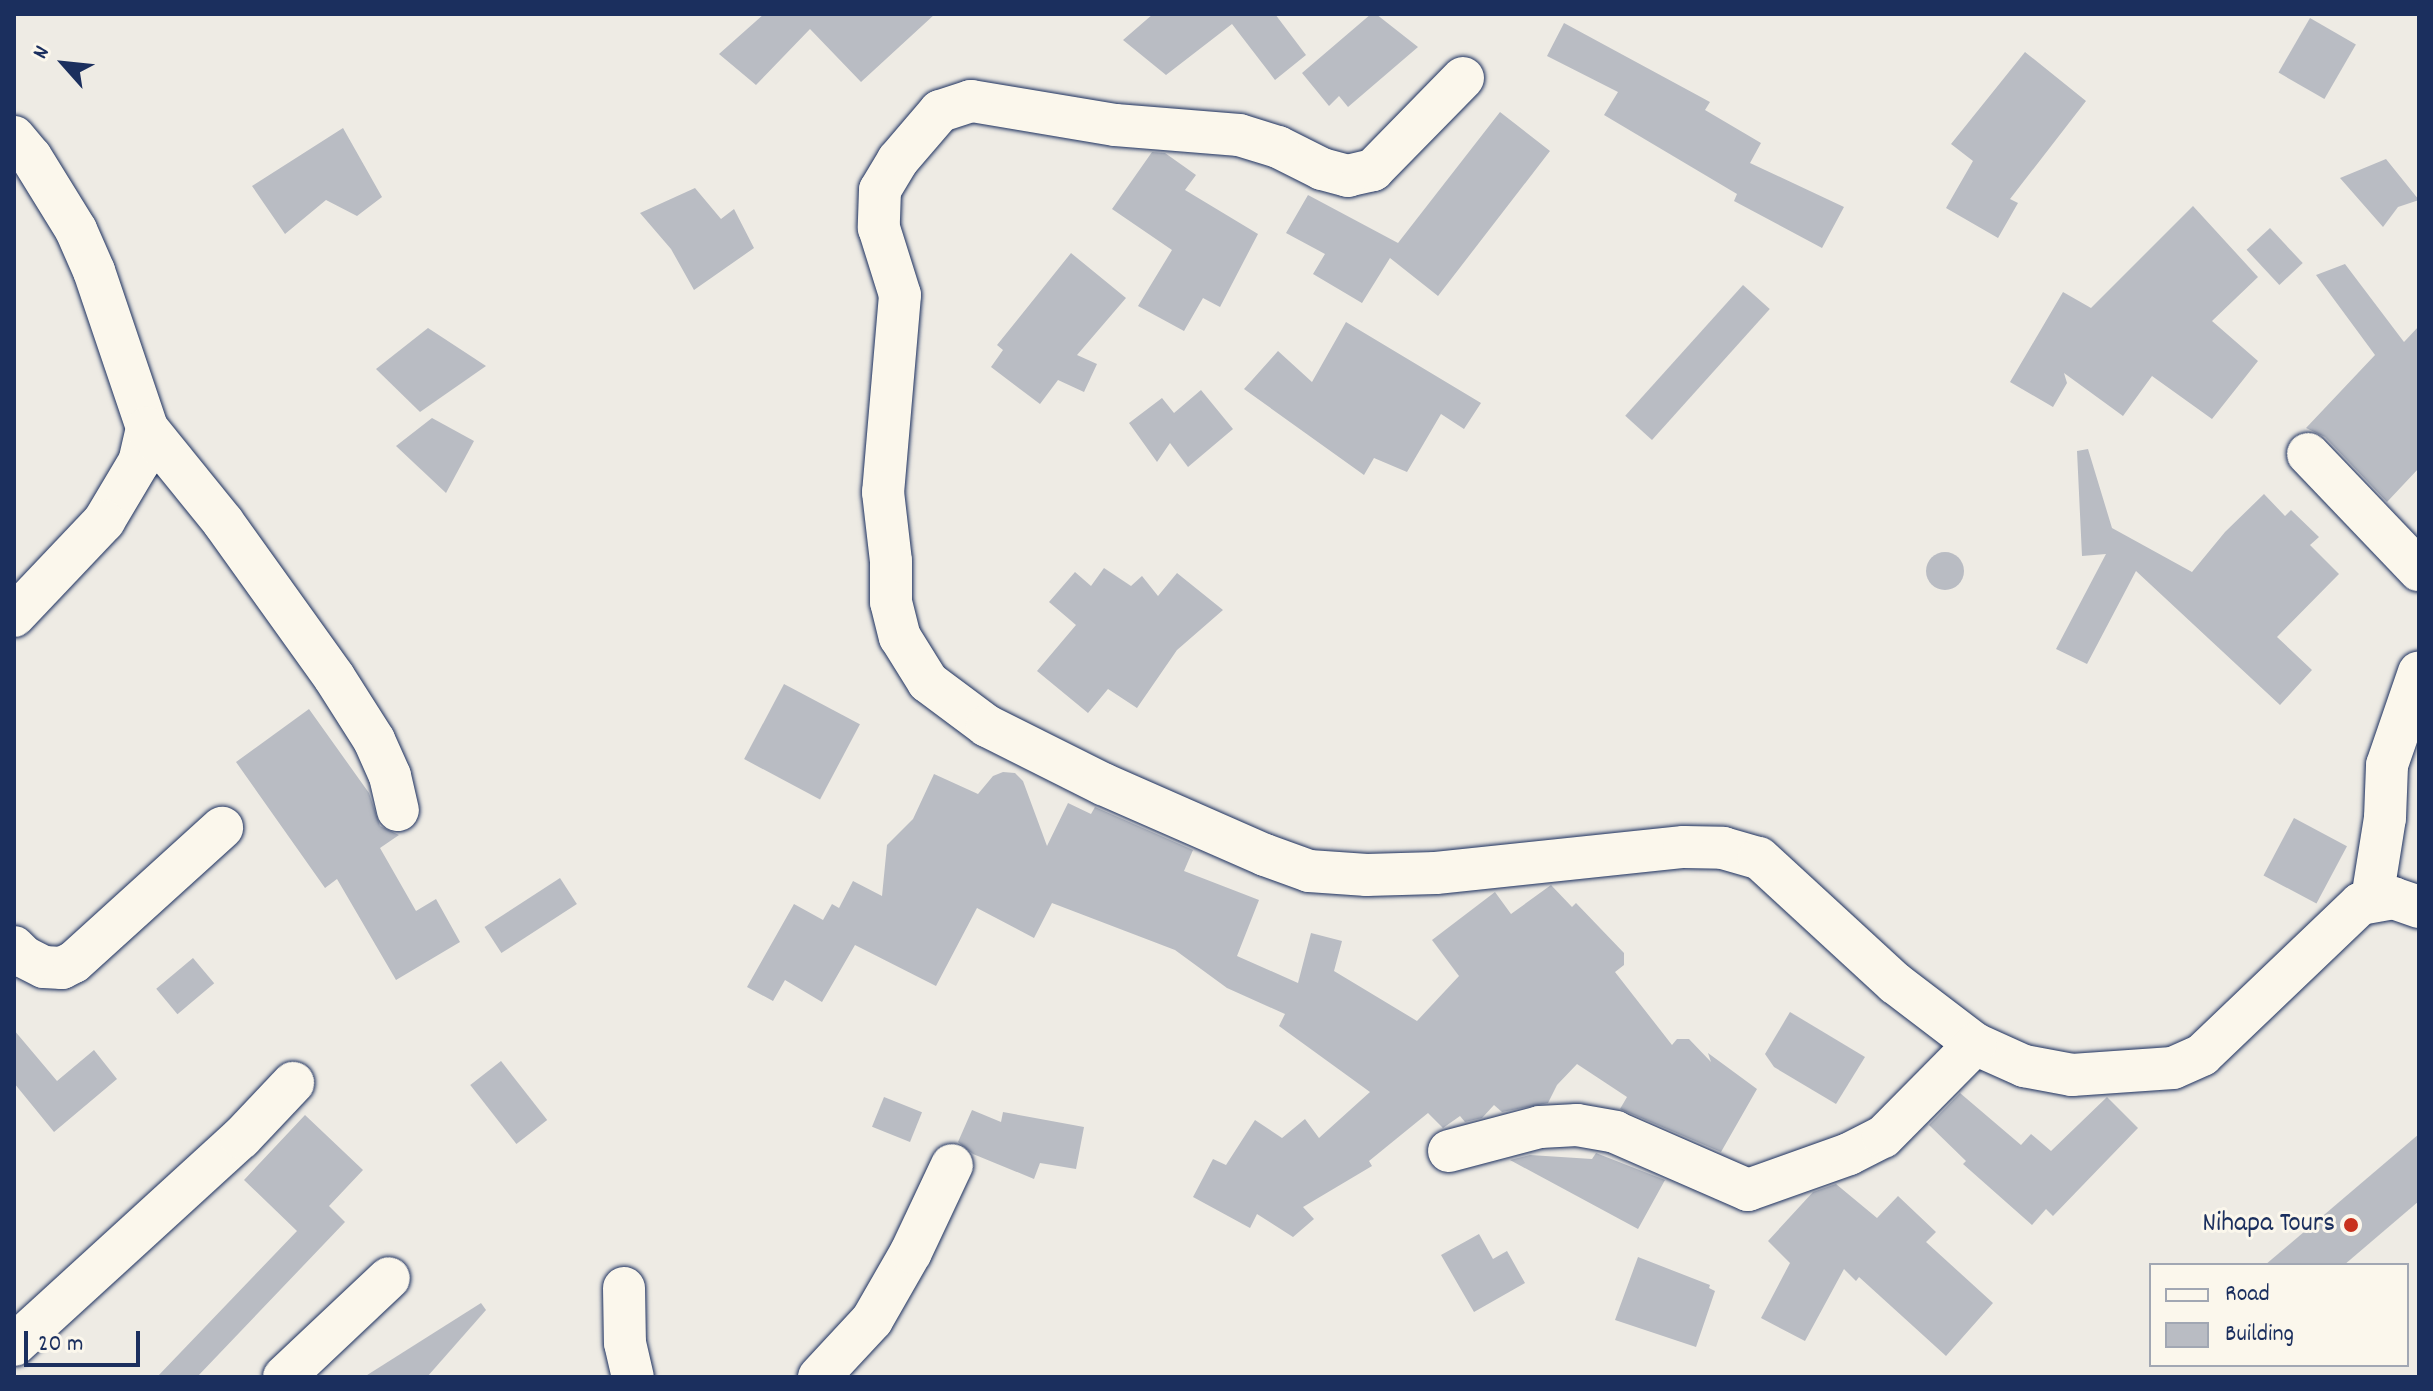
<!DOCTYPE html>
<html>
<head>
<meta charset="utf-8">
<style>
  body { margin:0 }
  #map { position:relative; width:2433px; height:1391px; overflow:hidden; background:#eeebe4; font-family:Dekko,sans-serif }
  div>[style] { position:absolute }
  .building>* { inset:0; background:#b9bcc3; transform-origin:0 0 }
  .round { border-radius:50% }
  .roads { filter:drop-shadow(0 0 2px #1b2f5e) drop-shadow(0 0 2px #1b2f5e) }
  .minor>* { height:42px; margin:-21px; padding:0 21px; transform-origin:21px; border-radius:21px; background:#fbf7ec }
  .dots>* { width:22px; height:22px; translate:-50% -50%; box-sizing:border-box; border:4px solid #fbf7ec; border-radius:50% }
  span { translate:-50% -50%; white-space:nowrap; text-align:center; line-height:1.15; -webkit-text-stroke:6px #fbf7ec; paint-order:stroke }
  .poi-label { font-size:28px; color:#1b2f5e }
  .right { translate:-100% -50%; text-align:right }
  .frame { position:absolute; inset:0; border:16px solid #1b2f5e; pointer-events:none }
  .legend { position:absolute; left:2149px; top:1263px; width:260px; height:104px; box-sizing:border-box; background:#fbf7ec; border:2px solid #a1a7b3; margin:0; padding:10px 14px; list-style:none; font-size:24px; color:#1b2f5e }
  .legend li { display:flex; align-items:center; gap:16px; height:40px }
  .legend b { width:40px; border:2px solid #a1a7b3 }
  .north { position:absolute; left:24px; top:24px; width:80px; height:80px; -webkit-text-stroke:6px #fbf7ec; paint-order:stroke; rotate:297deg; font-size:22px; font-weight:700; line-height:32px; text-align:center; color:#1b2f5e }
  .north::after { content:''; display:block; margin:auto; width:28px; height:36px; background:#1b2f5e; clip-path:polygon(50% 0,100% 100%,50% 72%,0 100%) }
  .scale { position:absolute; left:24px; top:1331px; width:116px; height:36px; box-sizing:border-box; border:4px solid #1b2f5e; border-top:0; padding-left:10px; font-size:24px; line-height:28px; white-space:nowrap; color:#1b2f5e; -webkit-text-stroke:6px #fbf7ec; paint-order:stroke }
</style>
</head>
<body>
<div id="map">
  <div class="building">
    <div style="clip-path:polygon(764px 14px,935px 14px,861px 82px,810px 29px,756px 85px,719px 54px)"></div>
    <div style="clip-path:polygon(1153px 14px,1275px 14px,1306px 55px,1275px 80px,1232px 24px,1166px 75px,1123px 40px)"></div>
    <div style="clip-path:polygon(1371px 14px,1376px 14px,1418px 47px,1348px 107px,1339px 96px,1329px 106px,1302px 73px)"></div>
    <div style="left:2310px;top:18px;width:53px;height:63px;rotate:30deg"></div>
    <div style="clip-path:polygon(1564px 23px,1710px 102px,1705px 110px,1761px 143px,1750px 163px,1844px 207px,1822px 248px,1734px 201px,1737px 194px,1604px 115px,1618px 92px,1547px 56px)"></div>
    <div style="clip-path:polygon(2025px 52px,2086px 101px,2010px 199px,2018px 203px,1998px 238px,1946px 208px,1973px 161px,1951px 144px)"></div>
    <div style="clip-path:polygon(1500px 112px,1550px 151px,1438px 296px,1390px 258px,1362px 303px,1313px 274px,1325px 254px,1286px 233px,1308px 195px,1398px 243px)"></div>
    <div style="clip-path:polygon(343px 128px,382px 197px,357px 216px,326px 200px,285px 234px,252px 186px)"></div>
    <div style="clip-path:polygon(1152px 152px,1165px 153px,1196px 175px,1185px 190px,1258px 234px,1220px 307px,1203px 298px,1184px 331px,1138px 306px,1172px 250px,1112px 209px)"></div>
    <div style="clip-path:polygon(2386px 159px,2419px 200px,2398px 207px,2383px 227px,2340px 178px)"></div>
    <div style="clip-path:polygon(695px 188px,721px 219px,734px 209px,754px 248px,694px 290px,671px 249px,640px 213px)"></div>
    <div style="clip-path:polygon(2193px 206px,2258px 277px,2212px 321px,2258px 361px,2212px 419px,2152px 376px,2123px 416px,2064px 373px,2067px 383px,2053px 407px,2010px 382px,2063px 292px,2091px 308px)"></div>
    <div style="left:2270px;top:228px;width:48px;height:32px;rotate:47deg"></div>
    <div style="clip-path:polygon(1071px 253px,1126px 298px,1077px 355px,1097px 364px,1084px 392px,1058px 380px,1040px 404px,991px 367px,1003px 350px,997px 345px)"></div>
    <div style="clip-path:polygon(2345px 264px,2404px 342px,2419px 326px,2419px 468px,2387px 502px,2325px 437px,2306px 428px,2375px 355px,2316px 275px)"></div>
    <div style="left:1743px;top:285px;width:36px;height:176px;rotate:42deg"></div>
    <div style="clip-path:polygon(1346px 322px,1481px 403px,1464px 429px,1441px 414px,1407px 472px,1374px 458px,1364px 475px,1244px 389px,1278px 351px,1312px 382px)"></div>
    <div style="clip-path:polygon(428px 328px,486px 366px,420px 412px,376px 369px)"></div>
    <div style="clip-path:polygon(1201px 390px,1233px 429px,1188px 467px,1170px 443px,1157px 462px,1129px 423px,1162px 398px,1174px 413px)"></div>
    <div style="clip-path:polygon(432px 418px,474px 441px,446px 493px,396px 446px)"></div>
    <div style="clip-path:polygon(2088px 449px,2112px 528px,2192px 572px,2225px 532px,2264px 494px,2285px 516px,2291px 510px,2319px 537px,2310px 545px,2339px 574px,2277px 637px,2312px 670px,2280px 705px,2136px 571px,2087px 664px,2056px 649px,2106px 554px,2082px 556px,2077px 451px)"></div>
    <div class="round" style="left:1926px;top:552px;width:38px;height:38px"></div>
    <div style="clip-path:polygon(1104px 568px,1131px 586px,1142px 576px,1158px 596px,1177px 573px,1223px 610px,1177px 650px,1137px 708px,1108px 689px,1088px 713px,1037px 671px,1076px 625px,1049px 602px,1075px 572px,1091px 586px)"></div>
    <div style="left:784px;top:684px;width:86px;height:85px;rotate:28deg"></div>
    <div style="clip-path:polygon(309px 709px,369px 793px,380px 826px,399px 835px,380px 848px,416px 911px,436px 899px,460px 942px,396px 980px,337px 879px,325px 888px,236px 762px)"></div>
    <div style="clip-path:polygon(1003px 772px,1015px 773px,1023px 781px,1047px 846px,1068px 803px,1091px 814px,1095px 807px,1193px 850px,1184px 871px,1259px 900px,1237px 956px,1298px 983px,1311px 933px,1342px 941px,1334px 971px,1417px 1021px,1459px 976px,1432px 940px,1495px 892px,1511px 914px,1551px 885px,1572px 907px,1576px 903px,1624px 953px,1624px 965px,1615px 972px,1672px 1045px,1677px 1039px,1689px 1039px,1711px 1062px,1708px 1053px,1757px 1089px,1721px 1152px,1620px 1109px,1627px 1097px,1577px 1064px,1557px 1085px,1548px 1103px,1502px 1112px,1494px 1105px,1482px 1118px,1465px 1122px,1460px 1116px,1443px 1128px,1428px 1113px,1369px 1161px,1372px 1166px,1303px 1207px,1314px 1219px,1293px 1237px,1257px 1214px,1250px 1228px,1193px 1197px,1213px 1159px,1226px 1165px,1255px 1120px,1282px 1138px,1305px 1119px,1319px 1138px,1370px 1092px,1279px 1026px,1285px 1014px,1227px 988px,1175px 950px,1052px 903px,1034px 938px,977px 908px,936px 986px,855px 945px,822px 1002px,785px 980px,773px 1001px,747px 987px,794px 904px,823px 920px,832px 904px,839px 908px,853px 881px,882px 896px,887px 845px,913px 819px,934px 774px,978px 794px,993px 776px)"></div>
    <div style="left:2294px;top:818px;width:60px;height:65px;rotate:28deg"></div>
    <div style="left:560px;top:878px;width:31px;height:90px;rotate:57deg"></div>
    <div style="left:193px;top:958px;width:33px;height:48px;rotate:50deg"></div>
    <div style="clip-path:polygon(1790px 1012px,1865px 1057px,1836px 1104px,1774px 1067px,1765px 1054px)"></div>
    <div style="clip-path:polygon(14px 1030px,57px 1081px,94px 1050px,117px 1079px,54px 1132px,14px 1083px)"></div>
    <div style="left:501px;top:1061px;width:75px;height:39px;rotate:52deg"></div>
    <div style="clip-path:polygon(1960px 1093px,2021px 1145px,2031px 1134px,2051px 1151px,2107px 1097px,2138px 1128px,2053px 1216px,2046px 1209px,2032px 1225px,1963px 1164px,1966px 1161px,1929px 1125px)"></div>
    <div style="left:884px;top:1097px;width:41px;height:32px;rotate:22deg"></div>
    <div style="clip-path:polygon(972px 1110px,1001px 1122px,1003px 1112px,1084px 1127px,1076px 1169px,1040px 1163px,1034px 1179px,973px 1154px,958px 1142px)"></div>
    <div style="clip-path:polygon(305px 1115px,363px 1170px,329px 1206px,345px 1222px,197px 1377px,157px 1377px,297px 1231px,244px 1180px)"></div>
    <div style="clip-path:polygon(2419px 1134px,2419px 1201px,2344px 1265px,2265px 1265px)"></div>
    <div style="clip-path:polygon(1596px 1153px,1665px 1180px,1638px 1229px,1510px 1160px,1530px 1155px,1592px 1159px)"></div>
    <div style="clip-path:polygon(1836px 1184px,1877px 1218px,1898px 1196px,1936px 1232px,1926px 1242px,1993px 1303px,1946px 1356px,1859px 1277px,1856px 1281px,1844px 1269px,1805px 1341px,1761px 1318px,1790px 1263px,1768px 1241px,1813px 1192px)"></div>
    <div style="clip-path:polygon(1479px 1234px,1493px 1259px,1507px 1251px,1525px 1283px,1474px 1312px,1441px 1255px)"></div>
    <div style="clip-path:polygon(1638px 1257px,1710px 1285px,1709px 1288px,1715px 1291px,1696px 1347px,1615px 1320px)"></div>
    <div style="clip-path:polygon(481px 1303px,486px 1310px,427px 1377px,364px 1377px)"></div>
  </div>
  <div class="roads">
    <div class="minor">
      <div style="left:1463px;top:78px;width:129px;rotate:134.4deg"></div>
      <div style="left:1373px;top:170px;width:26px;rotate:167deg"></div>
      <div style="left:1348px;top:176px;width:27px;rotate:-165deg"></div>
      <div style="left:1322px;top:169px;width:49px;rotate:-153.4deg"></div>
      <div style="left:1278px;top:147px;width:41px;rotate:-162.9deg"></div>
      <div style="left:1239px;top:135px;width:124px;rotate:-175.4deg"></div>
      <div style="left:1115px;top:125px;width:146px;rotate:-170.5deg"></div>
      <div style="left:971px;top:101px;width:33px;rotate:162deg"></div>
      <div style="left:940px;top:111px;width:65px;rotate:130.6deg"></div>
      <div style="left:898px;top:160px;width:35px;rotate:121deg"></div>
      <div style="left:880px;top:190px;width:38px;rotate:92deg"></div>
      <div style="left:879px;top:228px;width:70px;rotate:72.6deg"></div>
      <div style="left:900px;top:295px;width:198px;rotate:94.9deg"></div>
      <div style="left:883px;top:492px;width:69px;rotate:83.4deg"></div>
      <div style="left:891px;top:561px;width:41px;rotate:90deg"></div>
      <div style="left:891px;top:602px;width:36px;rotate:76deg"></div>
      <div style="left:900px;top:637px;width:53px;rotate:58.1deg"></div>
      <div style="left:928px;top:682px;width:74px;rotate:36.7deg"></div>
      <div style="left:987px;top:726px;width:130px;rotate:26.6deg"></div>
      <div style="left:1103px;top:784px;width:177px;rotate:23.7deg"></div>
      <div style="left:1265px;top:855px;width:47px;rotate:20deg"></div>
      <div style="left:1309px;top:871px;width:58px;rotate:3.9deg"></div>
      <div style="left:1367px;top:875px;width:69px;rotate:-1.7deg"></div>
      <div style="left:1436px;top:873px;width:249px;rotate:-6deg"></div>
      <div style="left:1684px;top:847px;width:39px;rotate:1deg"></div>
      <div style="left:1723px;top:848px;width:37px;rotate:16deg"></div>
      <div style="left:1759px;top:858px;width:185px;rotate:42.6deg"></div>
      <div style="left:1895px;top:983px;width:101px;rotate:37.3deg"></div>
      <div style="left:1975px;top:1044px;width:54px;rotate:24.2deg"></div>
      <div style="left:2024px;top:1066px;width:49px;rotate:10.6deg"></div>
      <div style="left:2072px;top:1075px;width:101px;rotate:-4deg"></div>
      <div style="left:2173px;top:1068px;width:32px;rotate:-24deg"></div>
      <div style="left:2202px;top:1055px;width:219px;rotate:-43.7deg"></div>
      <div style="left:2360px;top:904px;width:34px;rotate:-10deg"></div>
      <div style="left:2393px;top:898px;width:28px;rotate:19deg"></div>
      <div style="left:14px;top:137px;width:26px;rotate:50deg"></div>
      <div style="left:31px;top:157px;width:86px;rotate:58.3deg"></div>
      <div style="left:76px;top:230px;width:45px;rotate:66.3deg"></div>
      <div style="left:94px;top:271px;width:166px;rotate:71.3deg"></div>
      <div style="left:147px;top:428px;width:35px;rotate:103deg"></div>
      <div style="left:139px;top:462px;width:69px;rotate:120.7deg"></div>
      <div style="left:104px;top:521px;width:131px;rotate:133.5deg"></div>
      <div style="left:147px;top:428px;width:121px;rotate:51deg"></div>
      <div style="left:223px;top:522px;width:191px;rotate:54.4deg"></div>
      <div style="left:334px;top:677px;width:75px;rotate:57.6deg"></div>
      <div style="left:374px;top:740px;width:39px;rotate:66deg"></div>
      <div style="left:390px;top:776px;width:35px;rotate:77deg"></div>
      <div style="left:2308px;top:454px;width:161px;rotate:46.3deg"></div>
      <div style="left:2372px;top:899px;width:82px;rotate:-80.9deg"></div>
      <div style="left:2385px;top:818px;width:53px;rotate:-87.8deg"></div>
      <div style="left:2387px;top:765px;width:98px;rotate:-71deg"></div>
      <div style="left:14px;top:947px;width:14px;rotate:45deg"></div>
      <div style="left:24px;top:957px;width:22px;rotate:27deg"></div>
      <div style="left:44px;top:967px;width:18px;rotate:3deg"></div>
      <div style="left:62px;top:968px;width:13px;rotate:-27deg"></div>
      <div style="left:74px;top:962px;width:200px;rotate:-42.2deg"></div>
      <div style="left:1449px;top:1151px;width:94px;rotate:-14.8deg"></div>
      <div style="left:1540px;top:1127px;width:37px;rotate:-3deg"></div>
      <div style="left:1577px;top:1125px;width:39px;rotate:10deg"></div>
      <div style="left:1615px;top:1132px;width:145px;rotate:23.6deg"></div>
      <div style="left:1748px;top:1190px;width:107px;rotate:-19.6deg"></div>
      <div style="left:1849px;top:1154px;width:38px;rotate:-27deg"></div>
      <div style="left:1883px;top:1137px;width:131px;rotate:-45.3deg"></div>
      <div style="left:624px;top:1288px;width:55px;rotate:89deg"></div>
      <div style="left:625px;top:1343px;width:35px;rotate:77deg"></div>
      <div style="left:14px;top:1345px;width:307px;rotate:-42.4deg"></div>
      <div style="left:241px;top:1138px;width:76px;rotate:-46.6deg"></div>
      <div style="left:284px;top:1377px;width:144px;rotate:-43.3deg"></div>
      <div style="left:819px;top:1377px;width:78px;rotate:-47.1deg"></div>
      <div style="left:872px;top:1320px;width:78px;rotate:-60.2deg"></div>
      <div style="left:911px;top:1252px;width:96px;rotate:-64.8deg"></div>
    </div>
  </div>
  <div class="dots">
    <div style="left:2351px;top:1225px;background:#c8321e"></div>
  </div>
  <div class="poi-label">
    <span class="right" style="left:2335px;top:1225px">Nihapa Tours</span>
  </div>
  <div class="frame"></div>
  <ul class="legend">
  <li><b style="height:10px;background:#fbf7ec"></b>Road</li>
  <li><b style="height:22px;background:#b9bcc3"></b>Building</li>
  </ul>
  <div class="north">N</div>
  <div class="scale">20 m</div>
</div>
</body>
</html>
